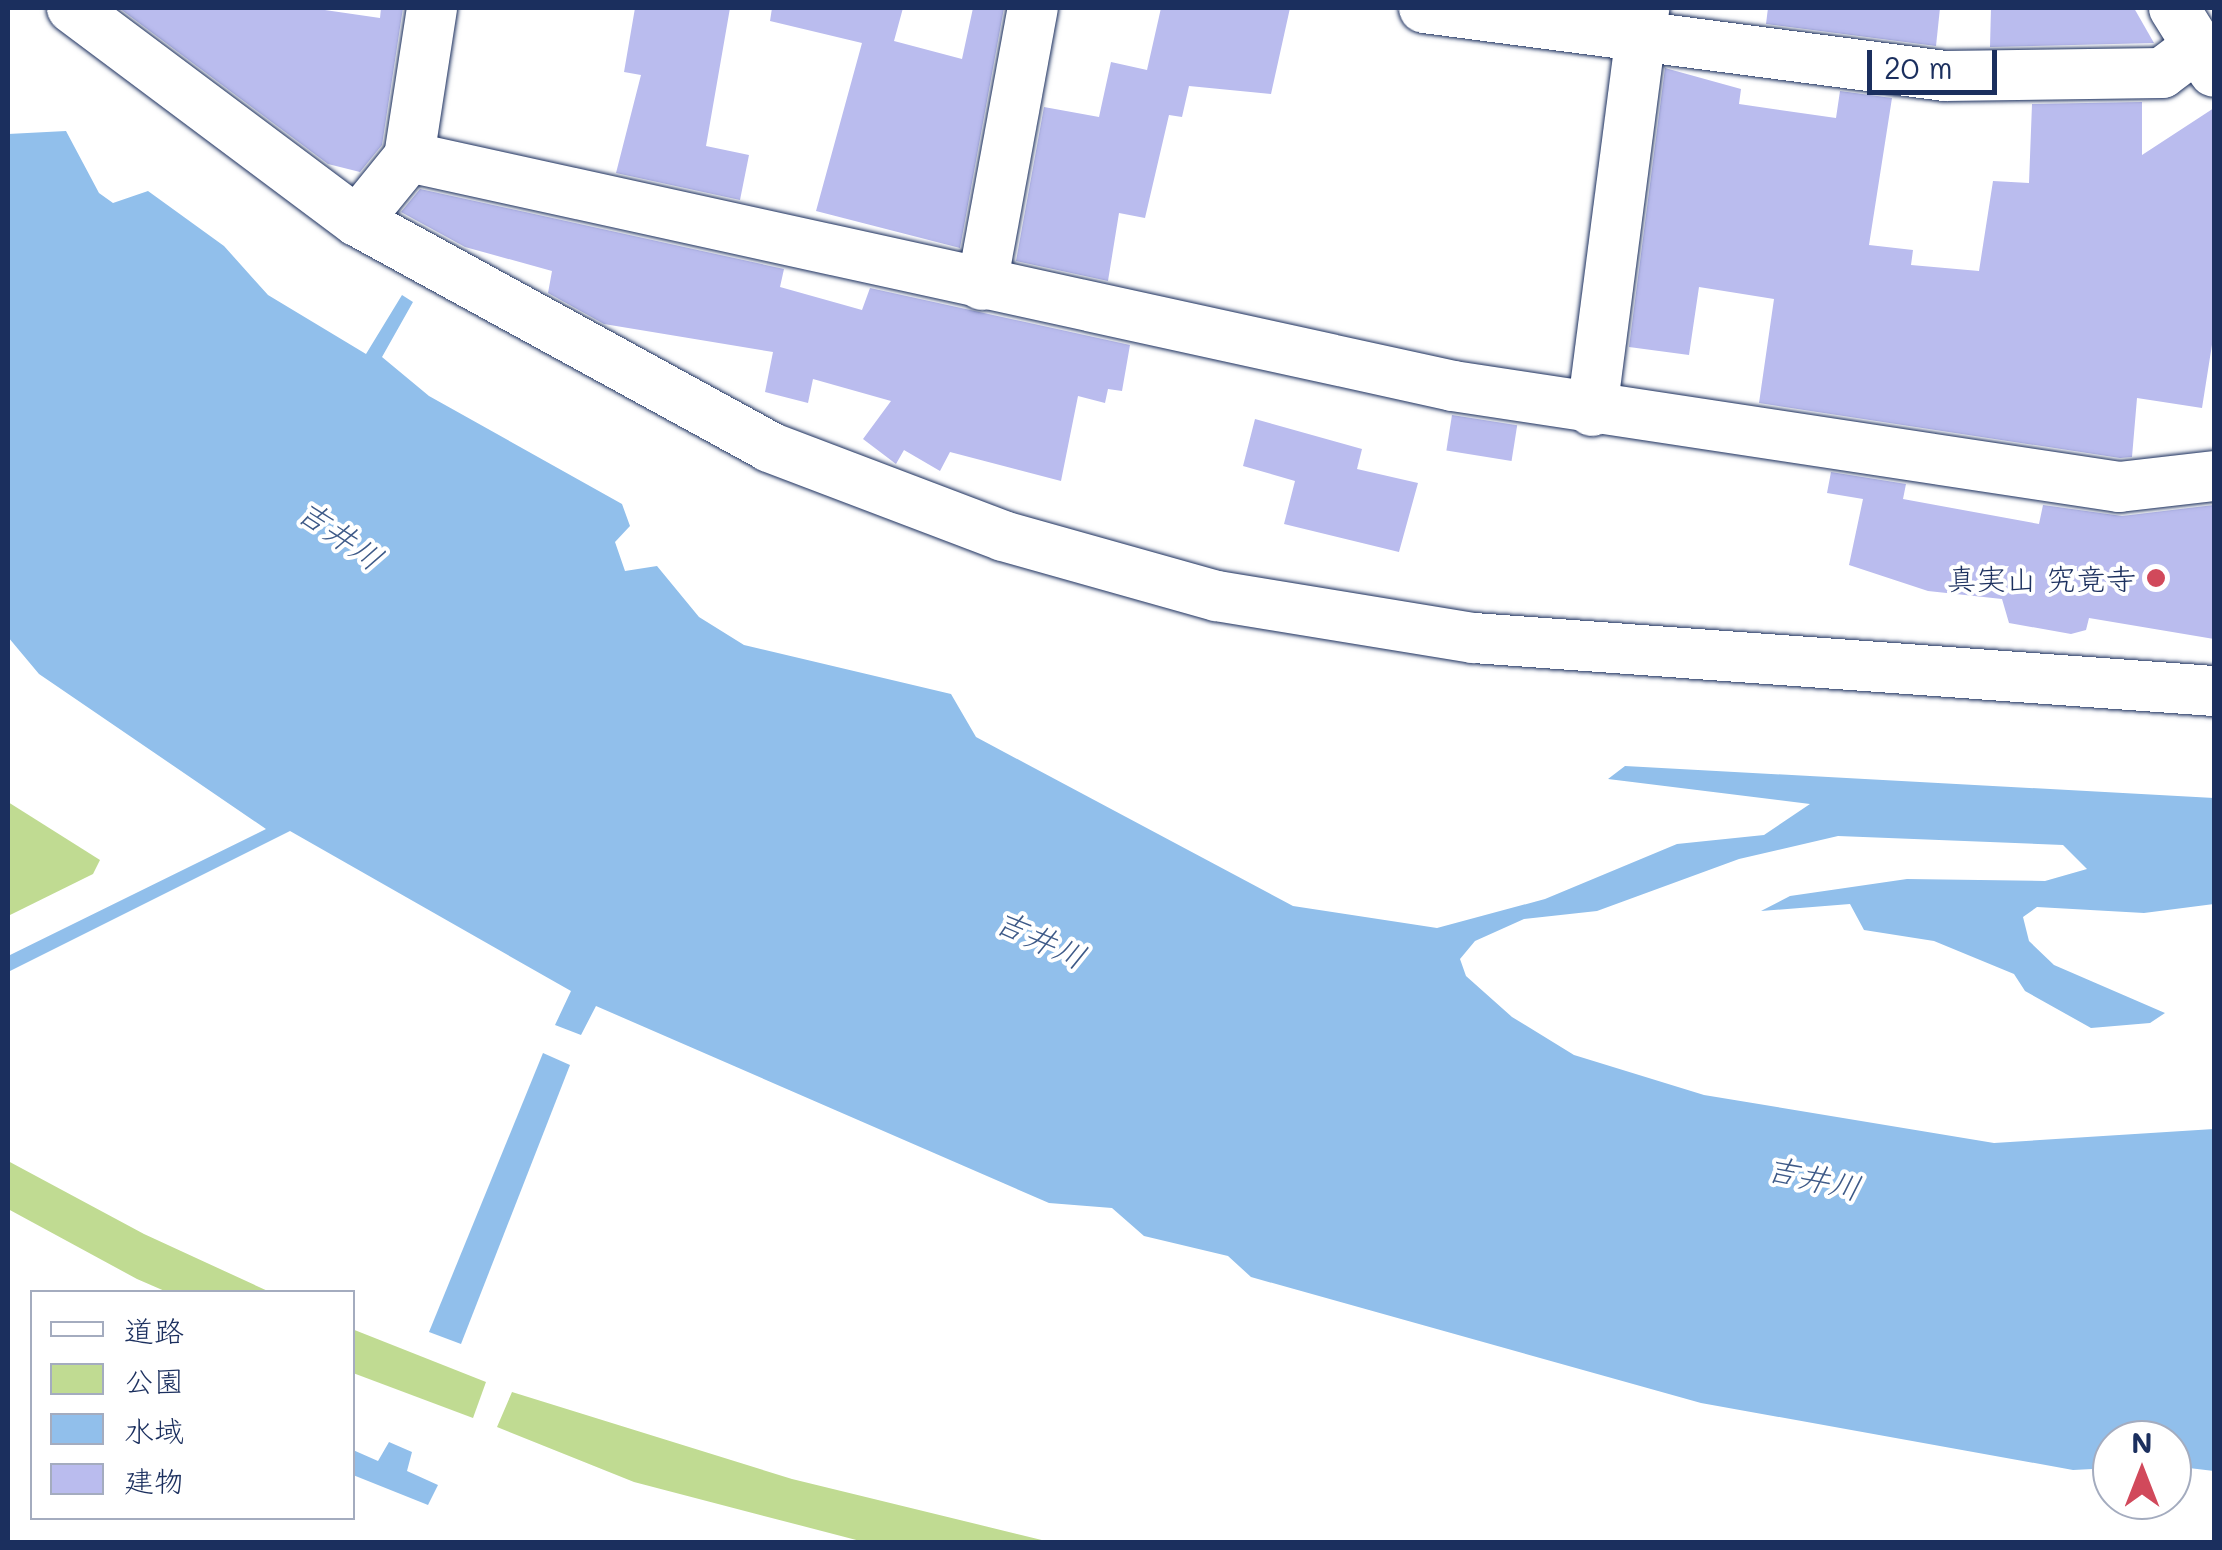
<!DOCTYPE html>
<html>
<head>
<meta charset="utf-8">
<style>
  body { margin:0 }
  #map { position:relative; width:2222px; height:1550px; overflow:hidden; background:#fff; font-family:Mali,"Klee One",sans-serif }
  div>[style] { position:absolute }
  .green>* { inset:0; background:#c0db92 }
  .water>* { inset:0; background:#91bfeb }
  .building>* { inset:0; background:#babcee; transform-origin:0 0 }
  .roads { filter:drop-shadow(0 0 2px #1b2f5e) drop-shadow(0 0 2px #1b2f5e) }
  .minor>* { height:50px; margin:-25px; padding:0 25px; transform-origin:25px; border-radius:25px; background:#fff }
  .dots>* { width:28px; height:28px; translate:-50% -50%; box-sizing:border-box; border:5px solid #fff; border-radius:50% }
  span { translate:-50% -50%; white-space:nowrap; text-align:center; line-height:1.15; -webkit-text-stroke:8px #fff; paint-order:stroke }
  .poi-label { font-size:30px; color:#1b2f5e }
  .right { translate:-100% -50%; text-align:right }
  .water-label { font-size:32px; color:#3e5a88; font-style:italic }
  .frame { position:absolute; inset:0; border:10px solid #1b2f5e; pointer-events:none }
  .legend { position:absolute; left:30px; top:1290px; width:325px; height:230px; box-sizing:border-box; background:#fff; border:2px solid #a4acbf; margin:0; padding:12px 18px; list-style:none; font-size:30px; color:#1b2f5e }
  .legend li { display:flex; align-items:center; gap:20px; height:50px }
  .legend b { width:50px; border:2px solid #a4acbf }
  .north { position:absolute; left:2092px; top:1420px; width:100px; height:100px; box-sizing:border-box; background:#fff; border:2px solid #a4acbf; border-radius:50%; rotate:0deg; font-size:28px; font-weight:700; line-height:40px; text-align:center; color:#1b2f5e }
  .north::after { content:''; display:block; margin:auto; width:35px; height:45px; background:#d1495b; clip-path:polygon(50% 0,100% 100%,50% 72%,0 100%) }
  .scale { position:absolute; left:1867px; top:50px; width:130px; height:45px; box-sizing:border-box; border:5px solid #1b2f5e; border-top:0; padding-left:12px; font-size:30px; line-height:35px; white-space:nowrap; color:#1b2f5e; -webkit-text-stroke:8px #fff; paint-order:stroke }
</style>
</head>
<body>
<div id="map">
  <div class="green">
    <div style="clip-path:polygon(8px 802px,100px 860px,93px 874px,8px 916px)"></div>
    <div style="clip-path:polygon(8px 1161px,144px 1234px,270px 1292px,167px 1292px,137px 1279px,8px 1209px)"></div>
    <div style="clip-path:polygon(352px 1329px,486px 1382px,473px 1418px,353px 1373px)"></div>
    <div style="clip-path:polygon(512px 1392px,792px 1479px,1050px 1542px,864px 1542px,634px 1482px,497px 1427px)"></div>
  </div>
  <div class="water">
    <div style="clip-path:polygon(66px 131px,99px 193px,113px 203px,148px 191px,224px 246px,268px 295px,366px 354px,402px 295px,413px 302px,382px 357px,429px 396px,622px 504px,630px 526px,615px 542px,625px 571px,657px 566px,699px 617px,744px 645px,951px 694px,976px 737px,1293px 906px,1437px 928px,1545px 899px,1677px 844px,1764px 835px,1810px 804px,1608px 779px,1625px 766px,2214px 798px,2214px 904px,2144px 913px,2037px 907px,2023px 917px,2029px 941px,2054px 965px,2165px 1013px,2150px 1023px,2091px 1028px,2025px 991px,2014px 974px,1934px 941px,1864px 930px,1850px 904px,1761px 911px,1790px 896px,1907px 879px,2045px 881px,2087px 869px,2063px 845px,1838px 836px,1739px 859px,1597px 911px,1524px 919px,1475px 941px,1460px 959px,1466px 976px,1512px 1017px,1574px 1055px,1704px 1095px,1994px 1143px,2214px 1129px,2214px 1471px,2172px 1466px,2172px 1440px,2112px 1440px,2112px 1468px,2073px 1470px,1701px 1403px,1251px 1277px,1228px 1256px,1144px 1236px,1112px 1208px,1049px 1203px,596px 1006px,581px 1035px,555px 1025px,571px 991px,290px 831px,8px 972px,8px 956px,266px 829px,39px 674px,8px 637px,8px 134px)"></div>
    <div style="clip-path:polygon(543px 1053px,570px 1065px,461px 1344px,429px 1332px)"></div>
    <div style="clip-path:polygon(389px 1442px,412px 1452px,407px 1471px,438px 1485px,428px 1505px,353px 1475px,353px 1450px,378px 1461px)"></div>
  </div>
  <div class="building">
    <div style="clip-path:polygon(119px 8px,311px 8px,380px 18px,381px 8px,403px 8px,382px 145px,360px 172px,328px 164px)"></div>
    <div style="clip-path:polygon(635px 8px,730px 8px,706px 146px,749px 155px,740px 200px,616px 173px,641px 75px,624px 72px)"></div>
    <div style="clip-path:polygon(772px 8px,903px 8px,894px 41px,962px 59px,973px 8px,1004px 8px,960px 248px,816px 211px,862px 43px,770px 21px)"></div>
    <div style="clip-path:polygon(1161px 8px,1290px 8px,1271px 94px,1189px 86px,1182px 117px,1169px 115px,1145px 218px,1119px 213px,1108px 281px,1016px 261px,1044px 107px,1099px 117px,1111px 62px,1147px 70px)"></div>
    <div style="clip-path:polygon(1768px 8px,1940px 8px,1936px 46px,1766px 24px)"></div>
    <div style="clip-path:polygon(1991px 8px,2134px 8px,2154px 43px,1990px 47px)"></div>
    <div style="clip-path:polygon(1665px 68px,1741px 89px,1739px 104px,1836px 118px,1840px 91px,1892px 98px,1869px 245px,1913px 250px,1911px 265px,1979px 271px,1993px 181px,2029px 183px,2032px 104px,2142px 102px,2142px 155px,2214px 108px,2214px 332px,2202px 408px,2137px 398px,2132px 457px,2120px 458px,1759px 403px,1774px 299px,1699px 287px,1689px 355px,1629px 347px)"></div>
    <div style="clip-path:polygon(420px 189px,784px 269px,780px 287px,862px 310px,870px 288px,1130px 345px,1122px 391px,1108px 389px,1105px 403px,1078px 396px,1061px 481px,950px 452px,940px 471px,904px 450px,896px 464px,863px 439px,891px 401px,813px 379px,808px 403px,765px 392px,773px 352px,604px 324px,548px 293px,552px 271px,465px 247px,401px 212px)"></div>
    <div style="left:1452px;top:415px;width:66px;height:36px;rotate:9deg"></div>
    <div style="clip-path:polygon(1255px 419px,1362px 449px,1357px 469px,1418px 483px,1399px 552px,1284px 524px,1295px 481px,1243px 466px)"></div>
    <div style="clip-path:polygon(1831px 472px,1906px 484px,1903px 499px,2039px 524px,2043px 505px,2122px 516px,2214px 505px,2214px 639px,2089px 618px,2086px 630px,2071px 634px,2009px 623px,2002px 599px,1928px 591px,1849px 565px,1863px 499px,1827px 493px)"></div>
  </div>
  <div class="roads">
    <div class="minor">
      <div style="left:72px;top:8px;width:356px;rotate:36.8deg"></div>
      <div style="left:357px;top:221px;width:470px;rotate:28.7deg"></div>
      <div style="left:769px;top:447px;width:250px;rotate:20.8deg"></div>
      <div style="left:1003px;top:536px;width:222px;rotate:15.7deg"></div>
      <div style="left:1217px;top:596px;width:260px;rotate:9.3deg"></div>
      <div style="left:1474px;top:638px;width:742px;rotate:4.1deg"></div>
      <div style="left:1424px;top:8px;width:525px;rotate:7.44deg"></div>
      <div style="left:1945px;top:76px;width:217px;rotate:-0.8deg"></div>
      <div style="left:2162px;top:73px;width:45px;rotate:-36.9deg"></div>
      <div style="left:2174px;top:8px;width:75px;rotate:58deg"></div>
      <div style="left:409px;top:157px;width:1069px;rotate:12.37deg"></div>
      <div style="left:1453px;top:386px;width:674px;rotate:8.62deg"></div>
      <div style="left:2119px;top:487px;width:96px;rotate:-6.6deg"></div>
      <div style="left:357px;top:221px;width:82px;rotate:-50.9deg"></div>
      <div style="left:409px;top:157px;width:151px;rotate:-81.2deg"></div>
      <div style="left:982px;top:285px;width:282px;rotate:-79.6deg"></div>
      <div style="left:1592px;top:411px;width:406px;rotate:-82.6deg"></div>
    </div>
  </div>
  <div class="dots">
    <div style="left:2156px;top:578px;background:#d1495b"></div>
  </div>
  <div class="poi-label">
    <span class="right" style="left:2136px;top:578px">真実山 究竟寺</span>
  </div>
  <div class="water-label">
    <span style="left:341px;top:534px;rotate:35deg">吉井川</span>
    <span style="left:1041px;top:938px;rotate:25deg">吉井川</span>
    <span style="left:1814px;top:1177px;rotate:13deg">吉井川</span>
  </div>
  <div class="frame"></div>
  <ul class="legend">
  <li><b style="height:12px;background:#fff"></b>道路</li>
  <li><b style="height:28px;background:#c0db92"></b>公園</li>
  <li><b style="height:28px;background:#91bfeb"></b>水域</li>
  <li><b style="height:28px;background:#babcee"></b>建物</li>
  </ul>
  <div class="north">N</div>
  <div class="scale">20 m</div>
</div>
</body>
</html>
